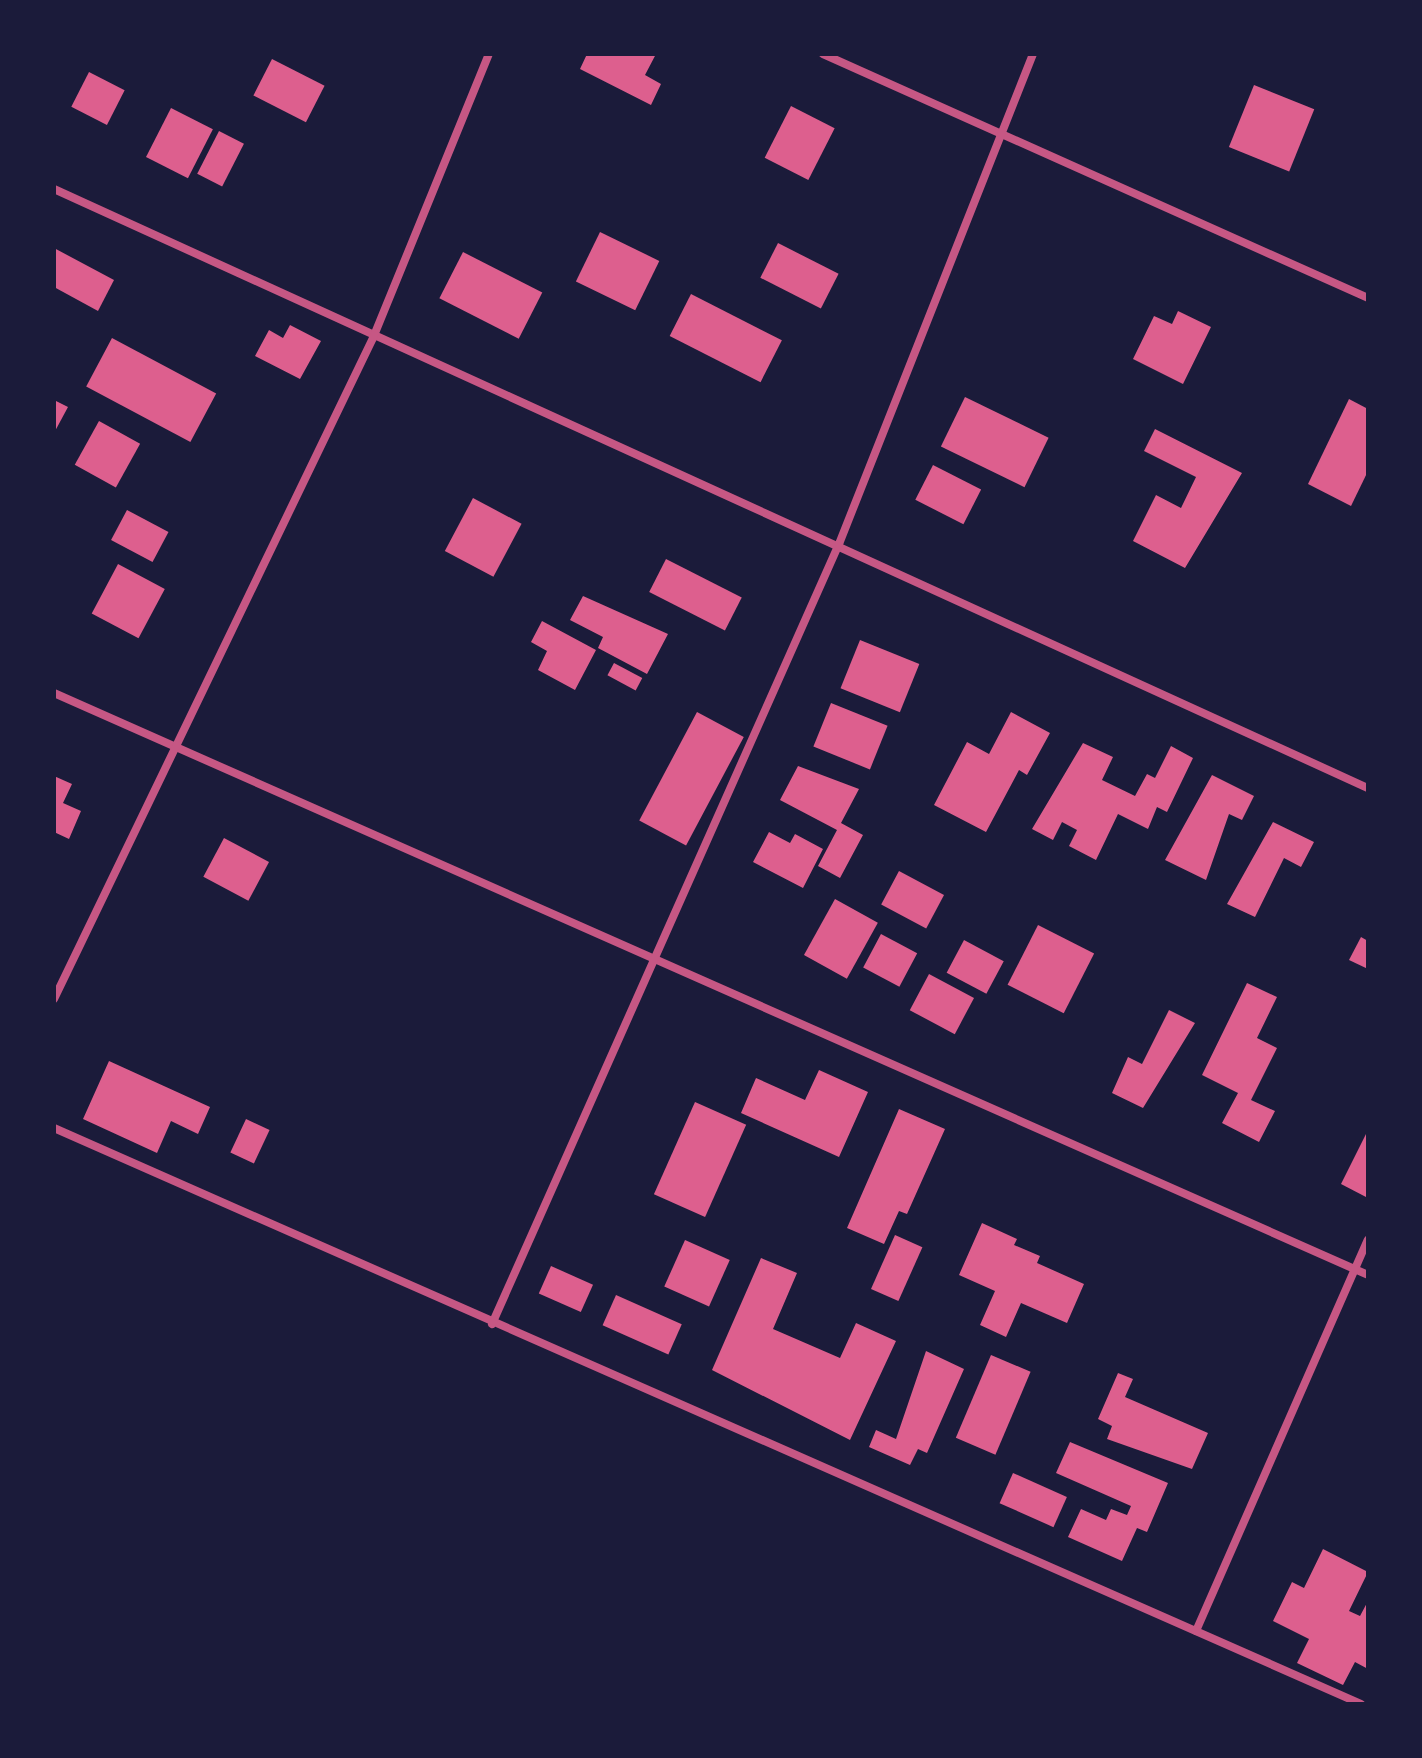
<!DOCTYPE html>
<html>
<head>
<meta charset="utf-8">
<style>
  body { margin:0 }
  #map { position:relative; width:1422px; height:1758px; overflow:hidden; background:#1b1b3a; font-family:"Golos Text",sans-serif }
  div>[style] { position:absolute }
  .building>* { inset:0; background:#dd5f8e; transform-origin:0 0 }
  .minor>* { height:8px; margin:-4px; padding:0 4px; transform-origin:4px; border-radius:4px; background:#c65784 }
  span { translate:-50% -50%; white-space:nowrap; text-align:center; line-height:1.15; -webkit-text-stroke:8px #1b1b3a; paint-order:stroke }
  .frame { position:absolute; inset:0; border:56px solid #1b1b3a; pointer-events:none }
</style>
</head>
<body>
<div id="map">
  <div class="building">
    <div style="clip-path:polygon(587px 54px,656px 54px,645px 75px,661px 84px,651px 105px,580px 69px)"></div>
    <div style="left:272px;top:59px;width:59px;height:41px;rotate:27deg"></div>
    <div style="left:89px;top:72px;width:40px;height:39px;rotate:27deg"></div>
    <div style="left:1254px;top:85px;width:65px;height:67px;rotate:22deg"></div>
    <div style="left:791px;top:106px;width:49px;height:58px;rotate:27deg"></div>
    <div style="left:171px;top:108px;width:47px;height:55px;rotate:27deg"></div>
    <div style="left:219px;top:131px;width:28px;height:48px;rotate:27deg"></div>
    <div style="left:600px;top:232px;width:66px;height:55px;rotate:26deg"></div>
    <div style="left:778px;top:243px;width:68px;height:39px;rotate:27deg"></div>
    <div style="clip-path:polygon(54px 248px,114px 280px,98px 311px,54px 287px)"></div>
    <div style="left:463px;top:252px;width:89px;height:52px;rotate:27deg"></div>
    <div style="left:691px;top:294px;width:102px;height:47px;rotate:27deg"></div>
    <div style="clip-path:polygon(1178px 311px,1211px 327px,1183px 384px,1133px 359px,1154px 316px,1172px 324px)"></div>
    <div style="clip-path:polygon(290px 325px,321px 341px,300px 379px,255px 356px,269px 330px,283px 338px)"></div>
    <div style="left:112px;top:338px;width:118px;height:55px;rotate:28deg"></div>
    <div style="left:965px;top:397px;width:93px;height:55px;rotate:26deg"></div>
    <div style="clip-path:polygon(1349px 399px,1368px 409px,1368px 471px,1351px 506px,1308px 484px)"></div>
    <div style="clip-path:polygon(54px 400px,68px 407px,54px 433px)"></div>
    <div style="left:99px;top:421px;width:47px;height:50px;rotate:29deg"></div>
    <div style="clip-path:polygon(1155px 429px,1242px 473px,1185px 568px,1133px 541px,1156px 495px,1181px 508px,1196px 477px,1144px 451px)"></div>
    <div style="left:933px;top:465px;width:54px;height:39px;rotate:27deg"></div>
    <div style="left:473px;top:498px;width:55px;height:60px;rotate:28deg"></div>
    <div style="left:127px;top:510px;width:47px;height:34px;rotate:28deg"></div>
    <div style="left:666px;top:559px;width:85px;height:37px;rotate:27deg"></div>
    <div style="left:118px;top:564px;width:53px;height:56px;rotate:28deg"></div>
    <div style="clip-path:polygon(583px 596px,668px 634px,647px 674px,598px 648px,603px 637px,570px 620px)"></div>
    <div style="clip-path:polygon(542px 621px,596px 650px,575px 690px,538px 670px,547px 651px,531px 642px)"></div>
    <div style="left:860px;top:640px;width:64px;height:52px;rotate:22deg"></div>
    <div style="left:614px;top:663px;width:32px;height:14px;rotate:28deg"></div>
    <div style="left:831px;top:703px;width:61px;height:47px;rotate:22deg"></div>
    <div style="left:697px;top:712px;width:53px;height:123px;rotate:28deg"></div>
    <div style="clip-path:polygon(1011px 712px,1050px 733px,1027px 775px,1019px 770px,986px 832px,934px 805px,967px 742px,989px 754px)"></div>
    <div style="clip-path:polygon(1083px 743px,1113px 757px,1102px 780px,1135px 796px,1147px 774px,1155px 778px,1171px 746px,1193px 758px,1167px 812px,1157px 807px,1148px 829px,1118px 814px,1096px 860px,1069px 846px,1077px 830px,1062px 822px,1053px 840px,1032px 829px)"></div>
    <div style="clip-path:polygon(798px 766px,859px 789px,841px 823px,863px 835px,840px 878px,818px 866px,837px 830px,780px 800px)"></div>
    <div style="clip-path:polygon(1212px 775px,1254px 796px,1242px 820px,1229px 814px,1206px 880px,1165px 860px)"></div>
    <div style="clip-path:polygon(54px 776px,72px 784px,63px 803px,81px 811px,69px 839px,54px 832px)"></div>
    <div style="clip-path:polygon(1273px 822px,1314px 842px,1301px 867px,1284px 858px,1255px 917px,1227px 904px)"></div>
    <div style="clip-path:polygon(769px 832px,790px 843px,795px 834px,823px 849px,803px 888px,753px 862px)"></div>
    <div style="left:224px;top:838px;width:51px;height:44px;rotate:28deg"></div>
    <div style="left:899px;top:871px;width:51px;height:38px;rotate:28deg"></div>
    <div style="left:835px;top:899px;width:49px;height:64px;rotate:29deg"></div>
    <div style="left:1038px;top:925px;width:63px;height:67px;rotate:27deg"></div>
    <div style="left:881px;top:934px;width:41px;height:38px;rotate:28deg"></div>
    <div style="clip-path:polygon(1361px 937px,1368px 941px,1368px 969px,1349px 960px)"></div>
    <div style="left:964px;top:940px;width:45px;height:37px;rotate:28deg"></div>
    <div style="left:929px;top:974px;width:51px;height:41px;rotate:28deg"></div>
    <div style="clip-path:polygon(1247px 983px,1277px 997px,1257px 1038px,1277px 1048px,1251px 1100px,1275px 1111px,1259px 1142px,1222px 1123px,1238px 1093px,1202px 1075px)"></div>
    <div style="clip-path:polygon(1169px 1010px,1195px 1023px,1143px 1108px,1112px 1093px,1128px 1057px,1142px 1064px)"></div>
    <div style="clip-path:polygon(109px 1061px,210px 1107px,198px 1134px,171px 1121px,157px 1153px,83px 1119px)"></div>
    <div style="clip-path:polygon(819px 1070px,868px 1092px,839px 1157px,741px 1113px,756px 1078px,805px 1100px)"></div>
    <div style="left:695px;top:1102px;width:56px;height:101px;rotate:24deg"></div>
    <div style="clip-path:polygon(899px 1109px,945px 1129px,907px 1214px,899px 1211px,884px 1244px,847px 1228px)"></div>
    <div style="left:246px;top:1119px;width:26px;height:37px;rotate:25deg"></div>
    <div style="clip-path:polygon(1368px 1130px,1368px 1192px,1366px 1197px,1341px 1184px)"></div>
    <div style="clip-path:polygon(982px 1223px,1017px 1239px,1014px 1245px,1040px 1256px,1037px 1263px,1084px 1284px,1067px 1323px,1021px 1303px,1006px 1337px,980px 1325px,995px 1291px,959px 1275px)"></div>
    <div style="left:895px;top:1235px;width:30px;height:59px;rotate:24deg"></div>
    <div style="left:685px;top:1240px;width:49px;height:51px;rotate:24deg"></div>
    <div style="clip-path:polygon(761px 1258px,797px 1273px,773px 1329px,840px 1358px,856px 1323px,896px 1341px,850px 1440px,712px 1370px)"></div>
    <div style="left:551px;top:1266px;width:46px;height:30px;rotate:24deg"></div>
    <div style="left:616px;top:1295px;width:72px;height:33px;rotate:24deg"></div>
    <div style="clip-path:polygon(926px 1351px,964px 1369px,927px 1453px,918px 1449px,910px 1465px,869px 1447px,876px 1430px,896px 1439px)"></div>
    <div style="left:991px;top:1355px;width:43px;height:90px;rotate:23deg"></div>
    <div style="clip-path:polygon(1118px 1373px,1133px 1379px,1125px 1397px,1208px 1433px,1192px 1469px,1107px 1439px,1112px 1426px,1098px 1419px)"></div>
    <div style="clip-path:polygon(1070px 1442px,1168px 1483px,1147px 1532px,1137px 1528px,1122px 1561px,1068px 1537px,1081px 1509px,1106px 1520px,1111px 1509px,1127px 1515px,1131px 1506px,1056px 1473px)"></div>
    <div style="left:1013px;top:1473px;width:59px;height:33px;rotate:24deg"></div>
    <div style="clip-path:polygon(1323px 1549px,1368px 1572px,1349px 1611px,1360px 1616px,1368px 1601px,1368px 1669px,1355px 1662px,1343px 1685px,1297px 1663px,1309px 1639px,1273px 1621px,1292px 1582px,1304px 1588px)"></div>
  </div>
  <div class="minor">
    <div style="left:823px;top:54px;width:597px;rotate:24.12deg"></div>
    <div style="left:54px;top:189px;width:1444px;rotate:24.51deg"></div>
    <div style="left:54px;top:693px;width:1437px;rotate:23.89deg"></div>
    <div style="left:54px;top:999px;width:734px;rotate:-64.24deg"></div>
    <div style="left:373px;top:338px;width:307px;rotate:-67.8deg"></div>
    <div style="left:54px;top:1128px;width:1428px;rotate:23.78deg"></div>
    <div style="left:492px;top:1324px;width:854px;rotate:-66.02deg"></div>
    <div style="left:839px;top:544px;width:527px;rotate:-68.4deg"></div>
    <div style="left:1196px;top:1631px;width:427px;rotate:-66.3deg"></div>
  </div>
  <div class="frame"></div>
</div>
</body>
</html>
